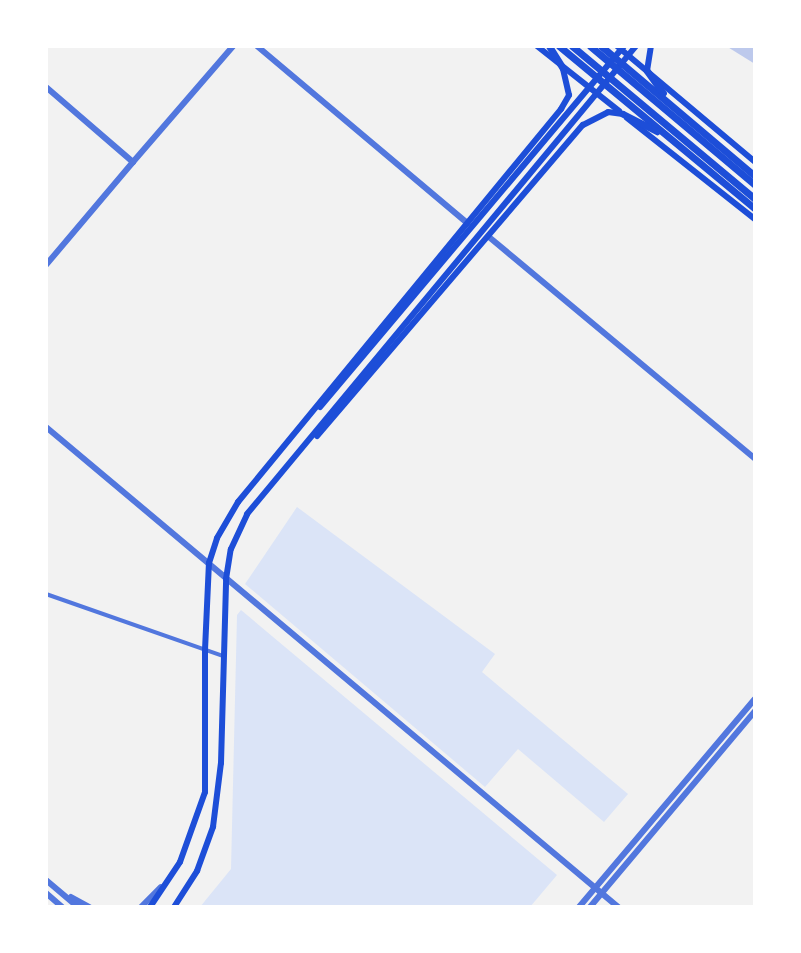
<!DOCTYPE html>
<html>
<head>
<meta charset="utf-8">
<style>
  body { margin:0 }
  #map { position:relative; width:801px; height:953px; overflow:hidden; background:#f2f2f2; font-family:"Fira Sans Condensed",sans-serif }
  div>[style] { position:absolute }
  .green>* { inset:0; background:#dbe4f7 }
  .building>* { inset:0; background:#bdc9ec }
  .minor>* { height:4px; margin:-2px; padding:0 2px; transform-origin:2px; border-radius:2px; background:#5277de }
  .tertiary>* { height:6px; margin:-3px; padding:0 3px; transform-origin:3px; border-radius:3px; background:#5277de }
  .secondary>* { height:6px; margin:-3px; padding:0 3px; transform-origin:3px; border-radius:3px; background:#1d4ed8 }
  .trunk>* { height:7px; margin:-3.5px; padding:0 3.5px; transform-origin:3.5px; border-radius:3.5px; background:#1d4ed8 }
  span { translate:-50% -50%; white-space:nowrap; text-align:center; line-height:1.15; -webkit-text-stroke:8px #fff; paint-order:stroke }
  .frame { position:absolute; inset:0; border:48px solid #fff; pointer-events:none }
</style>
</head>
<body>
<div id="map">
  <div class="green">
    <div style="clip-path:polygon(297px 507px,495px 654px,482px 672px,628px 794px,604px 822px,518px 749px,485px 787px,245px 584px)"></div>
    <div style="clip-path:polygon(241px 610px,557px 875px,530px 907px,200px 907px,231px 869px,237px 615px)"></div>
  </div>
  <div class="building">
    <div style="clip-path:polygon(726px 46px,755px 46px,755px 64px)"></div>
  </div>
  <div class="minor">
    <div style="left:46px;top:594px;width:188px;rotate:19.3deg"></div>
  </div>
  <div class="tertiary">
    <div style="left:257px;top:46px;width:275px;rotate:40.1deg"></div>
    <div style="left:46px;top:87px;width:115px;rotate:40.8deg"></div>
    <div style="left:133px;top:162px;width:135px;rotate:130.2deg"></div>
    <div style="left:133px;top:162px;width:153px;rotate:-49.2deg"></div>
    <div style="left:489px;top:237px;width:346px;rotate:39.8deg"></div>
    <div style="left:46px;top:427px;width:747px;rotate:40deg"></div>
    <div style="left:46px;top:880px;width:42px;rotate:40.2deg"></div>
    <div style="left:46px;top:893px;width:21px;rotate:41deg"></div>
    <div style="left:71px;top:897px;width:21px;rotate:29deg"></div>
    <div style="left:141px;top:907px;width:28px;rotate:-45deg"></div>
    <div style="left:579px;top:907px;width:272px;rotate:-49.8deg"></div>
    <div style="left:590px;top:907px;width:256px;rotate:-49.9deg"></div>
  </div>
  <div class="secondary">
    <div style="left:537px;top:46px;width:105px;rotate:38.4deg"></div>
    <div style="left:617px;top:46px;width:180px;rotate:40deg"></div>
    <div style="left:647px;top:71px;width:25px;rotate:-81deg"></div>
    <div style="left:627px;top:118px;width:163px;rotate:38.3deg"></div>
    <div style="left:320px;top:407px;width:472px;rotate:-49.9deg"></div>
    <div style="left:317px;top:436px;width:409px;rotate:-49.5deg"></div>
    <div style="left:583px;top:125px;width:28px;rotate:-27deg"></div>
    <div style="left:608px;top:112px;width:15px;rotate:8deg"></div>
    <div style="left:150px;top:907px;width:54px;rotate:-56.3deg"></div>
    <div style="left:180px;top:862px;width:74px;rotate:-70.3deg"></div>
    <div style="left:205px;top:792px;width:142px;rotate:-90deg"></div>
    <div style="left:205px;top:650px;width:87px;rotate:-87.4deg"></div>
    <div style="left:209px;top:563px;width:26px;rotate:-72deg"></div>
    <div style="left:217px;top:538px;width:42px;rotate:-59.7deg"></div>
    <div style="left:238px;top:502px;width:509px;rotate:-50.58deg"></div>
    <div style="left:561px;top:109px;width:16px;rotate:-60deg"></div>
    <div style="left:569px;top:95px;width:28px;rotate:-103deg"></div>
    <div style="left:174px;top:907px;width:43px;rotate:-57.4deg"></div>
    <div style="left:197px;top:871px;width:47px;rotate:-70deg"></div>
    <div style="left:213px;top:827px;width:64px;rotate:-82.9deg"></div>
    <div style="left:221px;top:763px;width:184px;rotate:-88.4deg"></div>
    <div style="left:226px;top:579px;width:30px;rotate:-81deg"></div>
    <div style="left:231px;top:549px;width:38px;rotate:-65deg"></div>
    <div style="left:247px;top:514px;width:609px;rotate:-50.27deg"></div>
  </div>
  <div class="trunk">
    <div style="left:549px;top:46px;width:26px;rotate:58deg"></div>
    <div style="left:559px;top:46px;width:255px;rotate:39.7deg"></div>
    <div style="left:572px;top:46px;width:239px;rotate:39.9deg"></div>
    <div style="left:590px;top:46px;width:216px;rotate:40.1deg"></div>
    <div style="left:601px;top:46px;width:202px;rotate:40.2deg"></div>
    <div style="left:647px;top:71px;width:27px;rotate:54deg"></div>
    <div style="left:623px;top:114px;width:38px;rotate:27deg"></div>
  </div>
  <div class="frame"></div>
</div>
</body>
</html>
